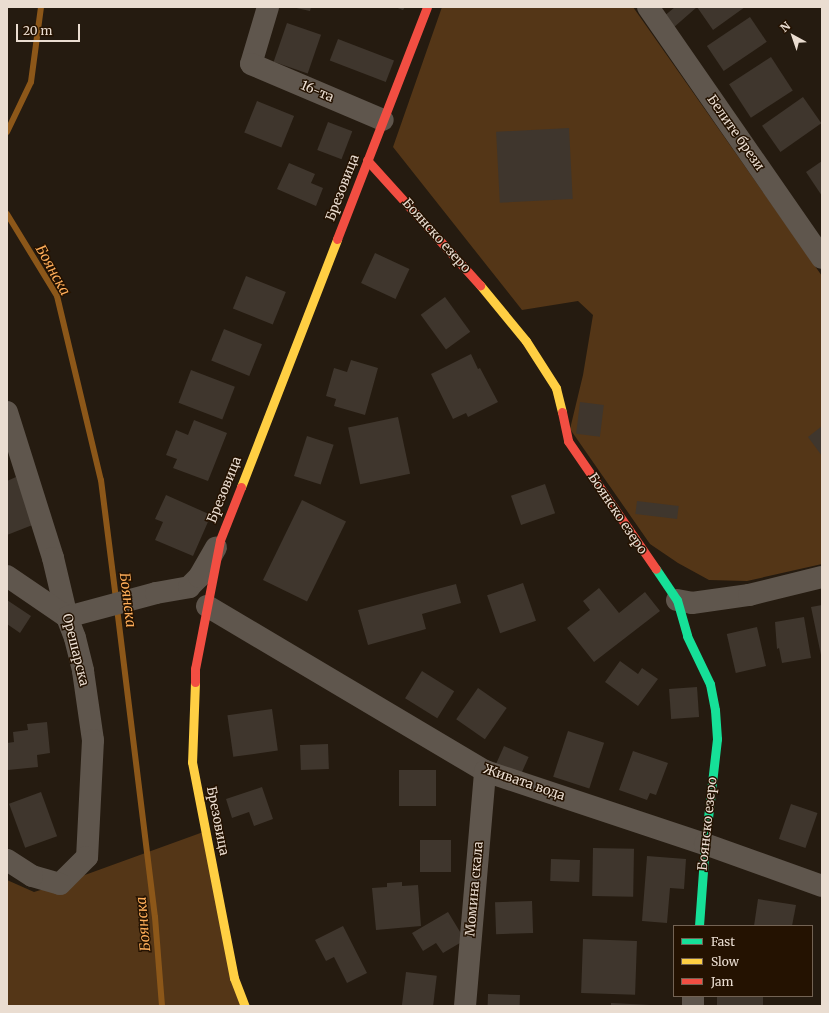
<!DOCTYPE html>
<html>
<head>
<meta charset="utf-8">
<style>
  body { margin:0 }
  #map { position:relative; width:829px; height:1013px; overflow:hidden; background:#251b10; font-family:Merriweather,serif }
  div>[style] { position:absolute }
  .green>* { inset:0; background:#543617 }
  .stream>* { height:6px; margin:-3px; padding:0 3px; transform-origin:3px; border-radius:3px; background:#8c5719 }
  .building>* { inset:0; background:#3f362d; transform-origin:0 0 }
  .street>* { height:22px; margin:-11px; padding:0 11px; transform-origin:11px; border-radius:11px; background:#5f564d }
  .fast>* { height:9px; margin:-4.5px; padding:0 4.5px; transform-origin:4.5px; border-radius:4.5px; background:#16e098 }
  .slow>* { height:9px; margin:-4.5px; padding:0 4.5px; transform-origin:4.5px; border-radius:4.5px; background:#ffcf43 }
  .jam>* { height:9px; margin:-4.5px; padding:0 4.5px; transform-origin:4.5px; border-radius:4.5px; background:#f24e42 }
  span { translate:-50% -50%; white-space:nowrap; text-align:center; line-height:1.15; -webkit-text-stroke:3px #241201; paint-order:stroke }
  .street-label { font-size:13px; color:#eaddd1 }
  .water-label { font-size:14px; color:#ffae5a; font-style:italic }
  .frame { position:absolute; inset:0; border:8px solid #eaddd1; pointer-events:none }
  .legend { position:absolute; left:673px; top:925px; width:140px; height:72px; box-sizing:border-box; background:#241201; border:1px solid #736354; margin:0; padding:5px 7px; list-style:none; font-size:12px; color:#eaddd1 }
  .legend li { display:flex; align-items:center; gap:8px; height:20px }
  .legend b { width:20px; border:1px solid #736354 }
  .north { position:absolute; left:773px; top:16px; width:40px; height:40px; -webkit-text-stroke:3px #241201; paint-order:stroke; rotate:320deg; font-size:11px; font-weight:700; line-height:16px; text-align:center; color:#eaddd1 }
  .north::after { content:''; display:block; margin:auto; width:14px; height:18px; background:#eaddd1; clip-path:polygon(50% 0,100% 100%,50% 72%,0 100%) }
  .scale { position:absolute; left:16px; top:24px; width:64px; height:18px; box-sizing:border-box; border:2px solid #eaddd1; border-top:0; padding-left:5px; font-size:12px; line-height:14px; white-space:nowrap; color:#eaddd1; -webkit-text-stroke:3px #241201; paint-order:stroke }
</style>
</head>
<body>
<div id="map">
  <div class="green">
    <div style="clip-path:polygon(442px 7px,633px 7px,822px 276px,822px 564px,747px 581px,709px 580px,678px 563px,650px 544px,570px 429px,583px 375px,593px 315px,578px 301px,522px 310px,393px 147px)"></div>
    <div style="clip-path:polygon(206px 831px,245px 1006px,7px 1006px,7px 880px,34px 892px,60px 884px)"></div>
  </div>
  <div class="stream">
    <div style="left:7px;top:132px;width:55px;rotate:-64.4deg"></div>
    <div style="left:31px;top:82px;width:76px;rotate:-82.4deg"></div>
    <div style="left:7px;top:214px;width:96px;rotate:58.6deg"></div>
    <div style="left:57px;top:296px;width:189px;rotate:76.6deg"></div>
    <div style="left:101px;top:480px;width:120px;rotate:82.8deg"></div>
    <div style="left:117px;top:608px;width:311px;rotate:83deg"></div>
    <div style="left:155px;top:917px;width:89px;rotate:85.5deg"></div>
  </div>
  <div class="building">
    <div style="clip-path:polygon(292px 7px,311px 7px,310px 11px)"></div>
    <div style="clip-path:polygon(395px 7px,405px 7px,403px 10px)"></div>
    <div style="clip-path:polygon(675px 7px,745px 7px,713px 30px,697px 7px,673px 28px,663px 17px)"></div>
    <div style="left:750px;top:17px;width:30px;height:52px;rotate:56deg"></div>
    <div style="left:287px;top:23px;width:36px;height:41px;rotate:19deg"></div>
    <div style="left:338px;top:39px;width:60px;height:23px;rotate:21deg"></div>
    <div style="left:771px;top:57px;width:40px;height:50px;rotate:57deg"></div>
    <div style="left:803px;top:97px;width:32px;height:50px;rotate:55deg"></div>
    <div style="left:257px;top:101px;width:40px;height:34px;rotate:22deg"></div>
    <div style="left:328px;top:122px;width:26px;height:30px;rotate:21deg"></div>
    <div style="left:569px;top:128px;width:71px;height:73px;rotate:87deg"></div>
    <div style="clip-path:polygon(822px 161px,822px 196px,806px 172px)"></div>
    <div style="clip-path:polygon(289px 163px,315px 174px,311px 183px,323px 188px,316px 206px,277px 189px)"></div>
    <div style="left:375px;top:253px;width:38px;height:33px;rotate:25deg"></div>
    <div style="left:246px;top:276px;width:43px;height:35px;rotate:22deg"></div>
    <div style="left:445px;top:297px;width:43px;height:30px;rotate:54deg"></div>
    <div style="left:224px;top:329px;width:41px;height:34px;rotate:22deg"></div>
    <div style="clip-path:polygon(471px 354px,478px 369px,480px 368px,498px 402px,468px 417px,466px 413px,453px 419px,431px 374px)"></div>
    <div style="clip-path:polygon(351px 360px,378px 368px,365px 415px,334px 406px,336px 399px,326px 396px,334px 368px,347px 372px)"></div>
    <div style="left:191px;top:370px;width:47px;height:35px;rotate:21deg"></div>
    <div style="left:580px;top:402px;width:24px;height:32px;rotate:7deg"></div>
    <div style="left:398px;top:417px;width:58px;height:51px;rotate:78deg"></div>
    <div style="clip-path:polygon(194px 420px,227px 433px,208px 481px,173px 468px,177px 459px,166px 455px,176px 430px,188px 435px)"></div>
    <div style="clip-path:polygon(822px 426px,822px 456px,808px 437px)"></div>
    <div style="left:307px;top:436px;width:28px;height:42px;rotate:18deg"></div>
    <div style="clip-path:polygon(16px 477px,35px 524px,7px 535px,7px 481px)"></div>
    <div style="left:545px;top:484px;width:31px;height:36px;rotate:71deg"></div>
    <div style="clip-path:polygon(166px 495px,211px 515px,193px 556px,155px 540px,163px 522px,155px 519px)"></div>
    <div style="left:302px;top:500px;width:49px;height:89px;rotate:26deg"></div>
    <div style="left:637px;top:501px;width:42px;height:13px;rotate:7deg"></div>
    <div style="left:523px;top:583px;width:40px;height:38px;rotate:71deg"></div>
    <div style="clip-path:polygon(456px 584px,461px 603px,422px 614px,426px 629px,368px 645px,358px 610px)"></div>
    <div style="clip-path:polygon(599px 588px,619px 613px,645px 592px,660px 611px,594px 662px,567px 628px,590px 610px,583px 601px)"></div>
    <div style="clip-path:polygon(7px 600px,31px 616px,20px 633px,7px 624px)"></div>
    <div style="clip-path:polygon(822px 605px,822px 655px,821px 655px,811px 607px)"></div>
    <div style="clip-path:polygon(804px 617px,811px 658px,782px 663px,779px 648px,777px 649px,775px 622px)"></div>
    <div style="left:757px;top:627px;width:40px;height:31px;rotate:77deg"></div>
    <div style="clip-path:polygon(620px 661px,638px 674px,642px 668px,658px 679px,638px 706px,605px 682px)"></div>
    <div style="left:422px;top:671px;width:38px;height:32px;rotate:32deg"></div>
    <div style="left:697px;top:687px;width:30px;height:28px;rotate:86deg"></div>
    <div style="left:478px;top:688px;width:35px;height:38px;rotate:35deg"></div>
    <div style="left:272px;top:709px;width:42px;height:45px;rotate:82deg"></div>
    <div style="clip-path:polygon(47px 722px,50px 753px,37px 755px,38px 767px,8px 770px,7px 743px,14px 742px,13px 732px,28px 730px,27px 724px)"></div>
    <div style="left:568px;top:731px;width:38px;height:48px;rotate:18deg"></div>
    <div style="left:328px;top:744px;width:25px;height:28px;rotate:88deg"></div>
    <div style="left:504px;top:746px;width:27px;height:20px;rotate:24deg"></div>
    <div style="clip-path:polygon(633px 751px,668px 763px,656px 795px,650px 793px,647px 800px,619px 790px)"></div>
    <div style="left:399px;top:770px;width:37px;height:36px"></div>
    <div style="clip-path:polygon(262px 787px,273px 819px,254px 826px,249px 812px,232px 818px,226px 799px)"></div>
    <div style="left:41px;top:792px;width:47px;height:34px;rotate:70deg"></div>
    <div style="left:791px;top:804px;width:28px;height:37px;rotate:19deg"></div>
    <div style="left:420px;top:840px;width:31px;height:32px"></div>
    <div style="left:593px;top:848px;width:41px;height:48px;rotate:1deg"></div>
    <div style="clip-path:polygon(647px 856px,686px 859px,684px 889px,670px 888px,667px 923px,642px 921px)"></div>
    <div style="left:551px;top:859px;width:29px;height:22px;rotate:2deg"></div>
    <div style="clip-path:polygon(402px 882px,402px 886px,418px 885px,421px 926px,376px 930px,372px 888px,387px 887px,387px 883px)"></div>
    <div style="clip-path:polygon(758px 899px,796px 905px,792px 926px,754px 926px)"></div>
    <div style="left:532px;top:901px;width:32px;height:37px;rotate:88deg"></div>
    <div style="clip-path:polygon(448px 912px,465px 940px,443px 953px,436px 943px,423px 951px,412px 933px)"></div>
    <div style="clip-path:polygon(343px 926px,367px 973px,347px 983px,334px 957px,326px 961px,315px 940px)"></div>
    <div style="left:583px;top:939px;width:54px;height:54px;rotate:2deg"></div>
    <div style="left:406px;top:972px;width:31px;height:34px;rotate:7deg"></div>
    <div style="left:488px;top:994px;width:32px;height:12px;rotate:2deg"></div>
    <div style="left:717px;top:996px;width:46px;height:9px"></div>
    <div style="clip-path:polygon(611px 1003px,651px 1005px,651px 1006px,611px 1006px)"></div>
  </div>
  <div class="street">
    <div style="left:268px;top:7px;width:59px;rotate:106.6deg"></div>
    <div style="left:251px;top:64px;width:143px;rotate:23deg"></div>
    <div style="left:648px;top:7px;width:305px;rotate:55.3deg"></div>
    <div style="left:7px;top:412px;width:153px;rotate:72.5deg"></div>
    <div style="left:53px;top:558px;width:61px;rotate:76.7deg"></div>
    <div style="left:67px;top:617px;width:22px;rotate:69deg"></div>
    <div style="left:75px;top:638px;width:34px;rotate:76deg"></div>
    <div style="left:83px;top:671px;width:70px;rotate:81.8deg"></div>
    <div style="left:93px;top:740px;width:117px;rotate:92.9deg"></div>
    <div style="left:87px;top:857px;width:38px;rotate:135deg"></div>
    <div style="left:60px;top:884px;width:29px;rotate:-164deg"></div>
    <div style="left:32px;top:876px;width:30px;rotate:-147deg"></div>
    <div style="left:7px;top:576px;width:73px;rotate:34.3deg"></div>
    <div style="left:677px;top:600px;width:15px;rotate:11deg"></div>
    <div style="left:692px;top:603px;width:58px;rotate:-8deg"></div>
    <div style="left:749px;top:595px;width:75px;rotate:-13.9deg"></div>
    <div style="left:207px;top:606px;width:323px;rotate:30.7deg"></div>
    <div style="left:485px;top:771px;width:232px;rotate:18.4deg"></div>
    <div style="left:705px;top:844px;width:124px;rotate:19.7deg"></div>
    <div style="left:67px;top:617px;width:92px;rotate:-15.1deg"></div>
    <div style="left:156px;top:593px;width:34px;rotate:-10deg"></div>
    <div style="left:189px;top:587px;width:14px;rotate:-45deg"></div>
    <div style="left:199px;top:577px;width:34px;rotate:-60deg"></div>
    <div style="left:465px;top:1006px;width:236px;rotate:-85.1deg"></div>
    <div style="left:693px;top:1006px;width:10px;rotate:-90deg"></div>
  </div>
  <div class="fast">
    <div style="left:656px;top:569px;width:37px;rotate:56deg"></div>
    <div style="left:677px;top:600px;width:37px;rotate:74deg"></div>
    <div style="left:687px;top:636px;width:53px;rotate:64.4deg"></div>
    <div style="left:710px;top:684px;width:26px;rotate:79deg"></div>
    <div style="left:715px;top:710px;width:29px;rotate:86deg"></div>
    <div style="left:717px;top:739px;width:106px;rotate:96.5deg"></div>
    <div style="left:705px;top:844px;width:82px;rotate:94.2deg"></div>
  </div>
  <div class="slow">
    <div style="left:480px;top:285px;width:72px;rotate:50.6deg"></div>
    <div style="left:526px;top:341px;width:56px;rotate:57.4deg"></div>
    <div style="left:556px;top:388px;width:25px;rotate:76deg"></div>
    <div style="left:241px;top:487px;width:266px;rotate:-68.8deg"></div>
    <div style="left:195px;top:682px;width:80px;rotate:92.1deg"></div>
    <div style="left:192px;top:762px;width:220px;rotate:79deg"></div>
    <div style="left:234px;top:978px;width:30px;rotate:69deg"></div>
  </div>
  <div class="jam">
    <div style="left:367px;top:160px;width:169px;rotate:47.9deg"></div>
    <div style="left:337px;top:239px;width:249px;rotate:-68.8deg"></div>
    <div style="left:562px;top:412px;width:30px;rotate:78deg"></div>
    <div style="left:568px;top:441px;width:155px;rotate:55.5deg"></div>
    <div style="left:195px;top:682px;width:13px;rotate:-90deg"></div>
    <div style="left:195px;top:669px;width:131px;rotate:-79deg"></div>
    <div style="left:220px;top:540px;width:57px;rotate:-68.4deg"></div>
  </div>
  <div class="street-label">
    <span style="left:317px;top:92px;rotate:23deg">16-та</span>
    <span style="left:735px;top:133px;rotate:55deg">Белите брези</span>
    <span style="left:343px;top:188px;rotate:-69deg">Брезовица</span>
    <span style="left:436px;top:236px;rotate:48deg">Боянско езеро</span>
    <span style="left:225px;top:490px;rotate:-68deg">Брезовица</span>
    <span style="left:617px;top:514px;rotate:56deg">Боянско езеро</span>
    <span style="left:75px;top:650px;rotate:76deg">Орешарска</span>
    <span style="left:524px;top:783px;rotate:19deg">Живата вода</span>
    <span style="left:217px;top:821px;rotate:79deg">Брезовица</span>
    <span style="left:708px;top:824px;rotate:-84deg">Боянско езеро</span>
    <span style="left:475px;top:889px;rotate:-85deg">Момина скала</span>
  </div>
  <div class="water-label">
    <span style="left:53px;top:270px;rotate:61deg">Боянска</span>
    <span style="left:128px;top:600px;rotate:83deg">Боянска</span>
    <span style="left:143px;top:924px;rotate:-95deg">Боянска</span>
  </div>
  <div class="frame"></div>
  <ul class="legend">
  <li><b style="height:5px;background:#16e098"></b>Fast</li>
  <li><b style="height:5px;background:#ffcf43"></b>Slow</li>
  <li><b style="height:5px;background:#f24e42"></b>Jam</li>
  </ul>
  <div class="north">N</div>
  <div class="scale">20 m</div>
</div>
</body>
</html>
